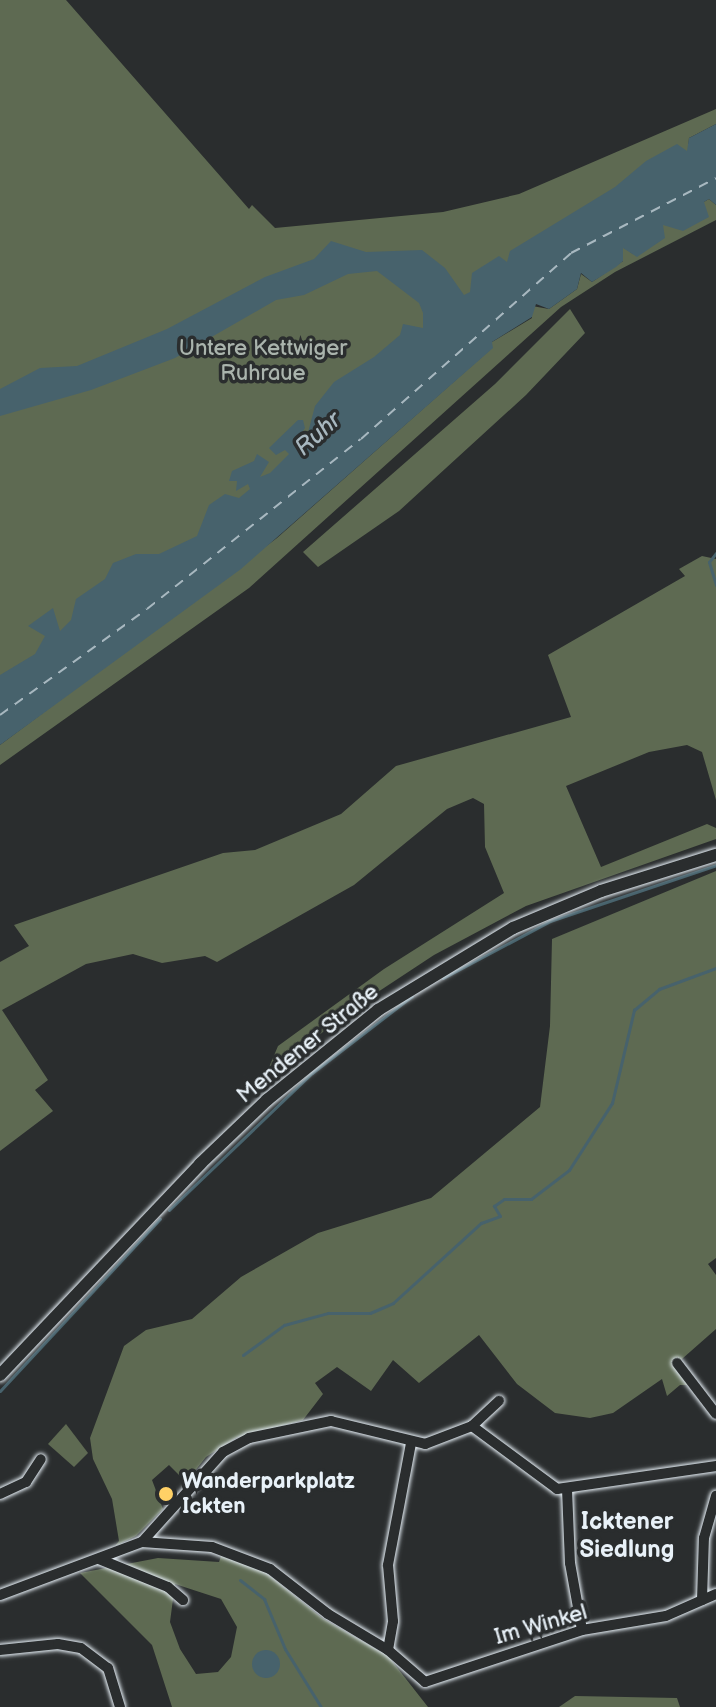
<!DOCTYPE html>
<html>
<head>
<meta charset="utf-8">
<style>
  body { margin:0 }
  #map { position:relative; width:716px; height:1707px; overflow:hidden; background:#2a2d2e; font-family:"Balsamiq Sans",sans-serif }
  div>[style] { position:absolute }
  .green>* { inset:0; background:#5e6a52 }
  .water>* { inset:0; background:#47626c }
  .round { border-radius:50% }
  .stream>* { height:3px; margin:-1.5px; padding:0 1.5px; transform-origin:1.5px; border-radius:1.5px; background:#47626c }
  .ferry>* { height:2px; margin-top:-1px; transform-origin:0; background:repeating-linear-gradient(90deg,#a8b8c0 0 10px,transparent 0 18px) }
  .roads { filter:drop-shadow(0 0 2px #e8f1f8) drop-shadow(0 0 2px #e8f1f8) }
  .minor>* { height:10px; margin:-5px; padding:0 5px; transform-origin:5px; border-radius:5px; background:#2a2d2e }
  .major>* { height:12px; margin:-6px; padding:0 6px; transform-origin:6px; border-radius:6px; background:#2a2d2e }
  .dots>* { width:22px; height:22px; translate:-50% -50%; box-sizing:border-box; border:4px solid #2a2d2e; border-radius:50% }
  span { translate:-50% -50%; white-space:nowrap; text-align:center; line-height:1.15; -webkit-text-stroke:7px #2a2d2e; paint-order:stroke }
  .park-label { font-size:22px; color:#aab4ad }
  .street-label { font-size:22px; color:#e8f1f8 }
  .poi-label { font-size:22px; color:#e8f1f8; font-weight:700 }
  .left { translate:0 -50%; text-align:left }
  .water-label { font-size:24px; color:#a8b8c0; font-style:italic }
  .neighbourhood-label { font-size:24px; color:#e8f1f8; font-weight:700 }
</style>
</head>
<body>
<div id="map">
  <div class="green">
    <div style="clip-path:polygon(0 0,66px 0,249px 209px,252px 205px,275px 228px,443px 212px,519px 194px,716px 109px,716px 124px,689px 138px,688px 152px,0 700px)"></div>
    <div style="clip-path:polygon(709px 199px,716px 205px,716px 220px,615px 272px,561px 307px,249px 588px,0 765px,0 745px,277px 538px,492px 348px,492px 342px,532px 318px,532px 306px,549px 309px,577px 289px,581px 274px,592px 282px,623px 261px,623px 247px,633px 254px,663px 225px)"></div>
    <div style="clip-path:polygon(570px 309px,585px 333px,526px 395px,399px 511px,318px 567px,303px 552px,495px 384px)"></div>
    <div style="clip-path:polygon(702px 556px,716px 559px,716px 800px,702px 752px,687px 745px,649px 752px,566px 786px,601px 867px,707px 824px,716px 828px,716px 839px,526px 906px,434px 955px,349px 1011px,272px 1073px,267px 1072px,278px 1046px,384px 969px,504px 893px,485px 847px,484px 804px,473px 798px,447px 809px,354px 885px,217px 962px,205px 956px,162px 963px,133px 954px,86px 964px,2px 1010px,48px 1080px,35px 1090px,53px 1111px,0 1151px,0 962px,29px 946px,14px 925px,223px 853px,255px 850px,341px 814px,396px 766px,571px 717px,548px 655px,685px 576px,679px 569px)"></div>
    <div style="clip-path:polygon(716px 871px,716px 1258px,708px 1264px,716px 1275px,716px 1329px,674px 1366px,689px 1385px,680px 1385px,667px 1396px,662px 1379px,613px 1413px,590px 1418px,555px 1413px,517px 1384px,479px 1335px,419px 1383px,393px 1360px,371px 1391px,337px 1367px,315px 1383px,323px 1394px,303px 1420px,236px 1438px,206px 1457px,186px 1482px,169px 1465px,152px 1480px,163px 1509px,136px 1536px,115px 1546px,119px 1541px,112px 1499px,93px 1459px,90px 1438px,124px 1346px,146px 1330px,192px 1319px,241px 1277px,318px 1233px,431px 1198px,540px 1107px,550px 1026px,552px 939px)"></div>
    <div style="clip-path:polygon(66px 1424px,88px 1453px,74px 1467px,48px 1444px)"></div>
    <div style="clip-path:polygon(evenodd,221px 1556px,265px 1572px,322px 1618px,388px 1656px,428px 1707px,172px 1707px,152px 1645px,80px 1573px,158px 1558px,219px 1562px,221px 1556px,175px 1584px,221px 1599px,237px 1627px,231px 1657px,218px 1672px,196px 1674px,180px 1649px,170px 1622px,175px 1584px)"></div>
    <div style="clip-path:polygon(575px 1696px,677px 1698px,680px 1707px,559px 1707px)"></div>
  </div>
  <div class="water">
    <div style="clip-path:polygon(716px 124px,716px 205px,709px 199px,704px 202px,709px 217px,683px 231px,663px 225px,665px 238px,637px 257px,623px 248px,623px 261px,616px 267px,592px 282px,581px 273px,577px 289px,549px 309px,536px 304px,532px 317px,492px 342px,493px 348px,241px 569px,0 745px,0 675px,35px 654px,45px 636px,28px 626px,53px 608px,60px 631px,71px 620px,76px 599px,105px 579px,113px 563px,136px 554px,159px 554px,197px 536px,209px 505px,225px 494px,239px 498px,250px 489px,248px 484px,236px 491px,237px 481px,229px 481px,232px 471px,254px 461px,257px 454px,269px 462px,260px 477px,270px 473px,289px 454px,285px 450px,276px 455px,269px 448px,298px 420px,303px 420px,305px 428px,295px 443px,306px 440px,315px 406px,334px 382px,374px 357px,400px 335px,403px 324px,423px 328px,423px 313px,419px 303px,377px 271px,348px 274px,304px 295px,276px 300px,175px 358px,91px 390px,0 416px,0 389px,40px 368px,77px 366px,167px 329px,265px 277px,314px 259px,331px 241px,366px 252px,422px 250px,445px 268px,464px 295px,470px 292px,472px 273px,499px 256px,507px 262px,510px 251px,615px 187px,646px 161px,677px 144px,687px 151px,689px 138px)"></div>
    <div class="round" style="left:252px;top:1650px;width:28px;height:28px"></div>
  </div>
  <div class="stream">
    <div style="left:716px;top:553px;width:11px;rotate:128deg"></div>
    <div style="left:709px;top:562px;width:24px;rotate:73deg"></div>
    <div style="left:443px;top:978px;width:121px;rotate:-28deg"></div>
    <div style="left:550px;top:921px;width:175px;rotate:-18.6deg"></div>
    <div style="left:169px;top:1210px;width:198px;rotate:-43.8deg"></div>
    <div style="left:312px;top:1073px;width:126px;rotate:-37.6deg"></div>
    <div style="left:243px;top:1355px;width:51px;rotate:-36.2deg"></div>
    <div style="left:284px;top:1325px;width:46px;rotate:-15.3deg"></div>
    <div style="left:328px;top:1313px;width:42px"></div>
    <div style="left:370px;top:1313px;width:25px;rotate:-23deg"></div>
    <div style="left:393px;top:1303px;width:119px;rotate:-42.3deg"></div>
    <div style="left:481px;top:1223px;width:20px;rotate:-20deg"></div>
    <div style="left:500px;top:1216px;width:12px;rotate:-121deg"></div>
    <div style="left:494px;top:1206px;width:12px;rotate:-35deg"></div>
    <div style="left:504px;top:1199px;width:27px"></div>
    <div style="left:531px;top:1199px;width:48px;rotate:-37.3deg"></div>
    <div style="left:569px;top:1170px;width:80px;rotate:-57.3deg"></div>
    <div style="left:612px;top:1103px;width:96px;rotate:-76.7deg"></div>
    <div style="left:634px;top:1010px;width:33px;rotate:-40deg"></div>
    <div style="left:659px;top:989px;width:61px;rotate:-20.2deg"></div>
    <div style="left:0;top:1391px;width:235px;rotate:-47.1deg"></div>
    <div style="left:240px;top:1580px;width:31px;rotate:38deg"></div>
    <div style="left:264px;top:1599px;width:54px;rotate:67.2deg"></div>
    <div style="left:285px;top:1649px;width:68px;rotate:58.2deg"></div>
  </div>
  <div class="ferry">
    <div style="left:0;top:715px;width:181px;rotate:-35.8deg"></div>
    <div style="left:147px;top:609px;width:273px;rotate:-38.5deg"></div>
    <div style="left:361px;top:439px;width:281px;rotate:-41.5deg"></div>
    <div style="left:571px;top:253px;width:163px;rotate:-27.3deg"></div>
  </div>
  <div class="roads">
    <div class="minor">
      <div style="left:677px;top:1363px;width:64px;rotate:52.6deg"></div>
      <div style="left:472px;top:1426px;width:37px;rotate:-43deg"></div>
      <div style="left:567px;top:1489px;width:74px;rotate:87.7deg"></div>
      <div style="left:570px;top:1563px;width:68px;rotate:79.8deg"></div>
      <div style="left:0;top:1494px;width:29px;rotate:-25deg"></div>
      <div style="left:26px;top:1482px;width:27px;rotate:-57deg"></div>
      <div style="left:142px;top:1542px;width:70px;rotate:4.1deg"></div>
      <div style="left:212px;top:1547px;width:62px;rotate:20.8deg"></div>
      <div style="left:270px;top:1569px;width:73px;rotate:37.8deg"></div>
      <div style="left:328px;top:1614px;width:70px;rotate:31deg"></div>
      <div style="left:388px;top:1650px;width:49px;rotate:40.9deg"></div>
      <div style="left:425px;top:1682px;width:165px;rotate:-18.3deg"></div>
      <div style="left:582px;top:1630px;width:85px;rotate:-9.5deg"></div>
      <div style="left:666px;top:1616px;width:55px;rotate:-23.7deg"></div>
      <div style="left:99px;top:1559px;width:74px;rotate:22.1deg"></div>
      <div style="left:168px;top:1587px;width:20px;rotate:41deg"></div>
      <div style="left:0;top:1595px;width:152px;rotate:-20.5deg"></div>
      <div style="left:142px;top:1542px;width:121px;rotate:-48deg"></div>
      <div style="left:223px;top:1452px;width:30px;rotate:-28deg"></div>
      <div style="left:249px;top:1438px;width:84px;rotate:-11.7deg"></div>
      <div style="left:331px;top:1421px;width:97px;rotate:13.7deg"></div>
      <div style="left:425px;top:1444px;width:50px;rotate:-21deg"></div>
      <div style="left:472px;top:1426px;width:106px;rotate:36.5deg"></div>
      <div style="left:557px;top:1489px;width:161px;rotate:-8.2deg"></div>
      <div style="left:702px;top:1600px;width:62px;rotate:-88.2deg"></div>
      <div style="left:704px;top:1538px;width:44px;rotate:-74.1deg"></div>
      <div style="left:0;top:1650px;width:58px;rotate:-5.9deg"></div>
      <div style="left:58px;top:1644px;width:23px;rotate:10deg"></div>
      <div style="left:81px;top:1648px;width:34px;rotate:37deg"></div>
      <div style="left:108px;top:1668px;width:41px;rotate:72.9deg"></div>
      <div style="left:388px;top:1650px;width:29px;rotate:-80deg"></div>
      <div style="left:393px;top:1621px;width:56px;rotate:-95.1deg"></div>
      <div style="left:388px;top:1565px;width:124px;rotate:-79.3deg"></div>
    </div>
    <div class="major">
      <div style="left:0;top:1375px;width:291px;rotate:-46.5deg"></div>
      <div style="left:200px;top:1164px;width:93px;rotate:-43.7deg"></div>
      <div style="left:267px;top:1100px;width:143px;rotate:-39deg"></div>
      <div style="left:378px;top:1010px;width:158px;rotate:-31.3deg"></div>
      <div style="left:513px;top:928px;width:95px;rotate:-22.8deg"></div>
      <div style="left:601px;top:891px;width:121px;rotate:-17.4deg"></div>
    </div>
  </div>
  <div class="dots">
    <div style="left:166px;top:1494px;background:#ffd166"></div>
  </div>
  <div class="park-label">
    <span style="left:263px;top:361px">Untere Kettwiger<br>Ruhraue</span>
  </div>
  <div class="street-label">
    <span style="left:308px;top:1044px;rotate:-39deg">Mendener Straße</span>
    <span style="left:541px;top:1625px;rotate:-16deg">Im Winkel</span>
  </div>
  <div class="poi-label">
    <span class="left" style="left:182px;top:1494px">Wanderparkplatz<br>Ickten</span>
  </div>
  <div class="water-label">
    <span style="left:318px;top:434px;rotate:-42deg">Ruhr</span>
  </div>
  <div class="neighbourhood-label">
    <span style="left:627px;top:1536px">Icktener<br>Siedlung</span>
  </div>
</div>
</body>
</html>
